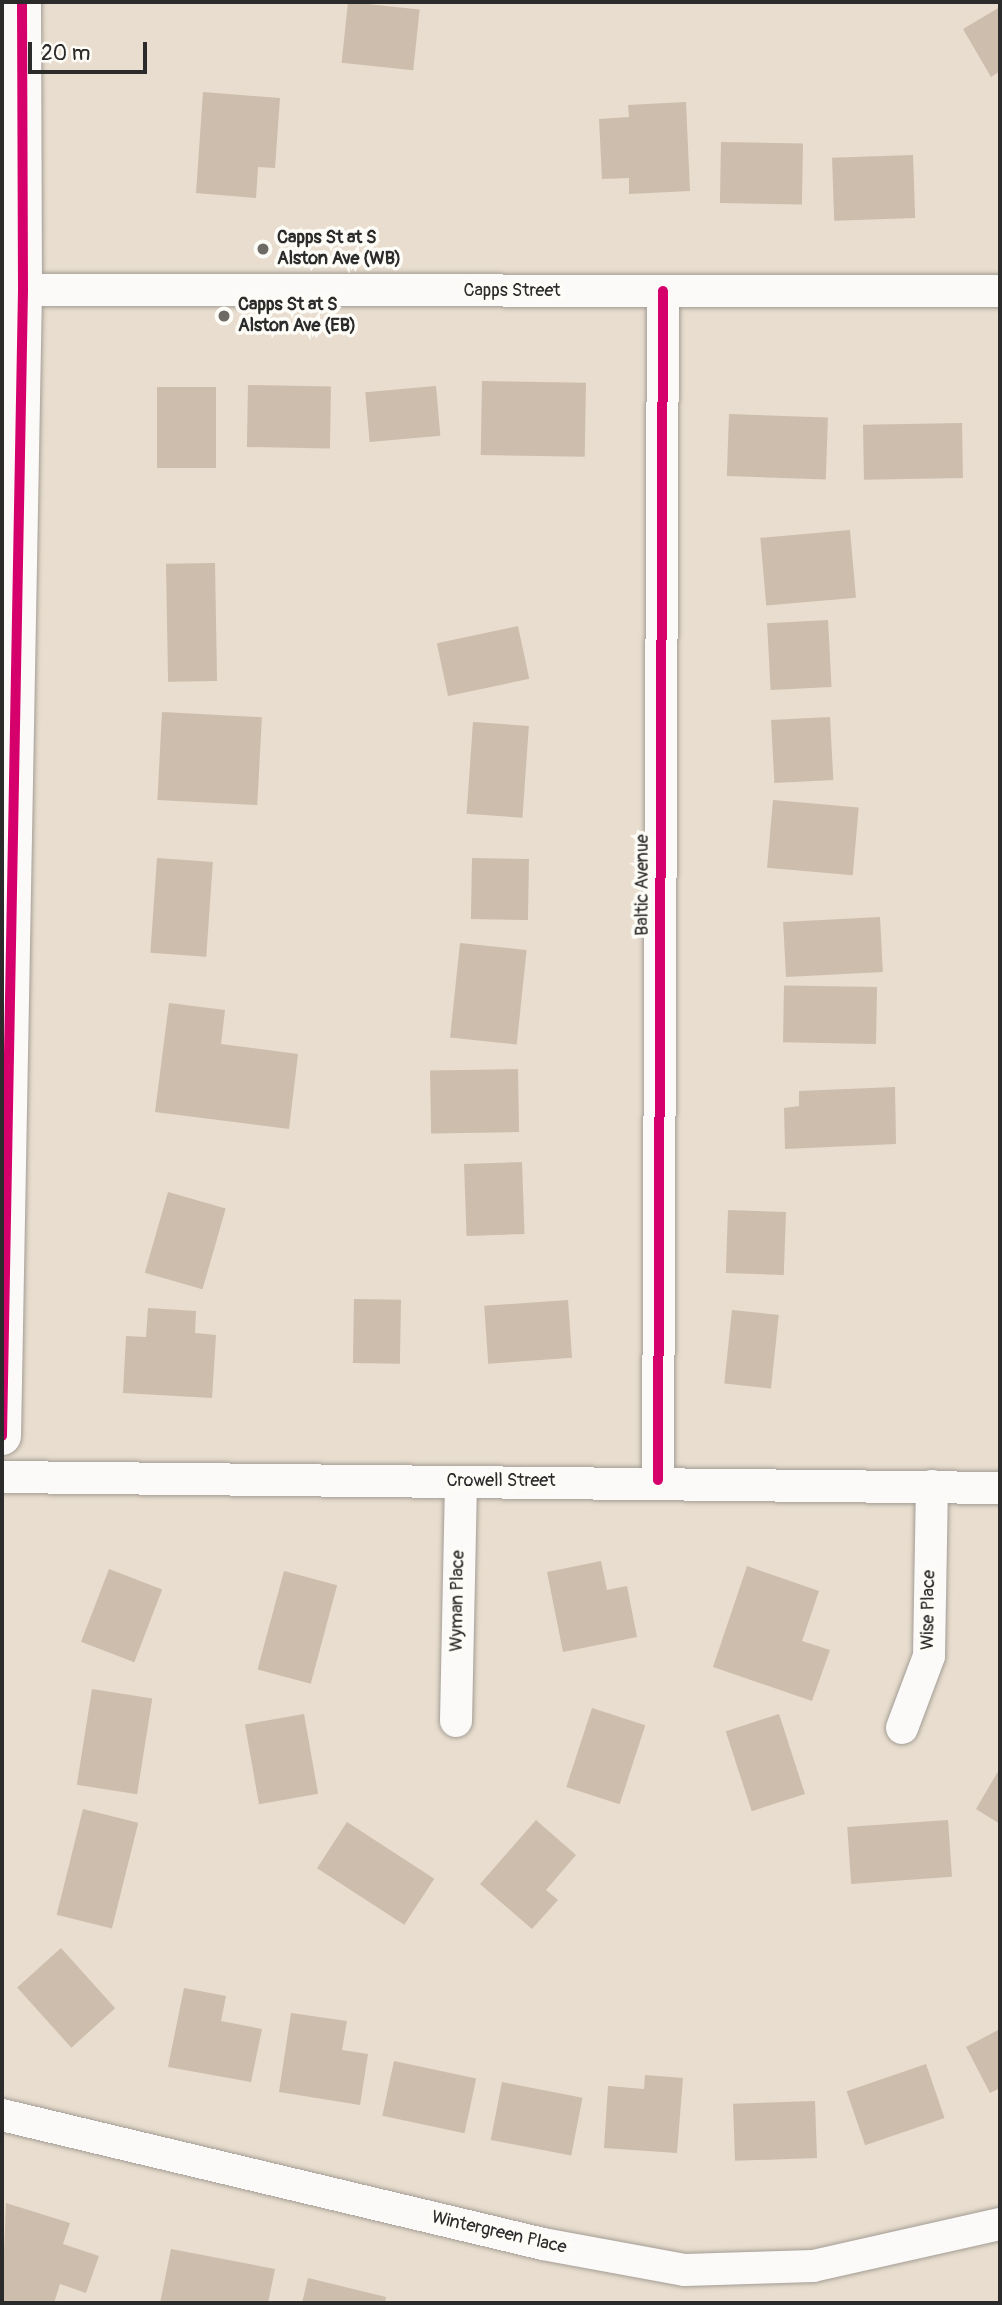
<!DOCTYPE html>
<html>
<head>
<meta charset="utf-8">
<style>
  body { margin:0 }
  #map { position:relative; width:1002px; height:2305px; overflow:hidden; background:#e8ddce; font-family:Pangolin,sans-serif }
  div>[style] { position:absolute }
  .building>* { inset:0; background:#cdbdad; transform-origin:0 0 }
  .roads { filter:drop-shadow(0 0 2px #a39d95) drop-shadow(0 0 2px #a39d95) }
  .street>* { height:32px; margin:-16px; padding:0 16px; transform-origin:16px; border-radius:16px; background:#fcfaf8 }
  .secondary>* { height:38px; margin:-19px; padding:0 19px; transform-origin:19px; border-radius:19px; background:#fcfaf8 }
  .cycleway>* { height:10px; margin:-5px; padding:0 5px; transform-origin:5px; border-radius:5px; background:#d6006c }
  .dots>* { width:19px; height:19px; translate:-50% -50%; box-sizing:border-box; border:4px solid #fdfcf7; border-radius:50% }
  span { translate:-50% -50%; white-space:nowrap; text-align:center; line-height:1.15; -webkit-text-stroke:7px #fdfcf7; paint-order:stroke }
  .poi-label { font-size:18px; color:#2b2b2b; font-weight:700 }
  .left { translate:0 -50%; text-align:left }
  .street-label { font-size:18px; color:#2b2b2b }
  .frame { position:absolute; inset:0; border:4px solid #2b2b2b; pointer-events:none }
  .scale { position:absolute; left:28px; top:42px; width:119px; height:32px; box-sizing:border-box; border:4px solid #2b2b2b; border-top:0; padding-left:9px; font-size:21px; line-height:24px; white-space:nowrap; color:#2b2b2b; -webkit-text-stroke:5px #fdfcf7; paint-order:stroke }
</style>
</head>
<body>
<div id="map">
  <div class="building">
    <div style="left:348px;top:2px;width:72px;height:61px;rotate:6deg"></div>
    <div style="clip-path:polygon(1000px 7px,1000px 71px,991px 77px,963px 29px)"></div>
    <div style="clip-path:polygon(203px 92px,280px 98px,275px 168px,258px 167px,256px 198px,196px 193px)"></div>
    <div style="clip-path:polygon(686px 102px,690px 191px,629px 194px,629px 178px,602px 179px,599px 119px,629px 117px,628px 105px)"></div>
    <div style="left:721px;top:142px;width:82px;height:61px;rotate:1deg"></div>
    <div style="left:913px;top:155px;width:63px;height:81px;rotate:88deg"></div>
    <div style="left:482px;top:381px;width:104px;height:74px;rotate:1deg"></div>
    <div style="left:248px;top:385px;width:83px;height:62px;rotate:1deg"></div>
    <div style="left:436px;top:386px;width:50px;height:71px;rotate:85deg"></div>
    <div style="left:157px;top:387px;width:59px;height:81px"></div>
    <div style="left:729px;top:414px;width:99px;height:62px;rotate:2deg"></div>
    <div style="left:962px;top:423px;width:55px;height:99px;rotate:89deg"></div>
    <div style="left:850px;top:530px;width:68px;height:90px;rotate:85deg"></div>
    <div style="left:215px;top:563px;width:118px;height:49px;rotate:89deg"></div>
    <div style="left:828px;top:620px;width:67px;height:61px;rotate:87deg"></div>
    <div style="left:518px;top:626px;width:54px;height:83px;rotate:78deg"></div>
    <div style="left:162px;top:712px;width:100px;height:88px;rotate:3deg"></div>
    <div style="left:830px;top:717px;width:63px;height:59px;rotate:87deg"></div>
    <div style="left:473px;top:722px;width:56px;height:92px;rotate:4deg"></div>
    <div style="left:773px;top:800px;width:86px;height:68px;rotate:5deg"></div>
    <div style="left:157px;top:858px;width:56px;height:95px;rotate:4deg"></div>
    <div style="left:472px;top:858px;width:57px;height:61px;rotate:1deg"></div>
    <div style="left:880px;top:917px;width:55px;height:97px;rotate:87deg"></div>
    <div style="left:460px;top:943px;width:67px;height:95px;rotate:6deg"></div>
    <div style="left:877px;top:987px;width:57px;height:93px;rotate:91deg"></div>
    <div style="clip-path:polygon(169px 1003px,225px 1010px,221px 1044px,298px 1054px,289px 1129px,155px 1112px)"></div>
    <div style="left:518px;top:1069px;width:63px;height:88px;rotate:89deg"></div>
    <div style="clip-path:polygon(895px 1087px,896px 1144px,785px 1149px,784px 1108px,799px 1106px,799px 1091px)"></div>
    <div style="left:522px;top:1162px;width:72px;height:58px;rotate:88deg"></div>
    <div style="left:168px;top:1192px;width:60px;height:84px;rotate:16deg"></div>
    <div style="left:728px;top:1210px;width:58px;height:63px;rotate:2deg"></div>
    <div style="left:354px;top:1299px;width:47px;height:64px;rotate:1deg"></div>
    <div style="left:568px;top:1300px;width:58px;height:84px;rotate:86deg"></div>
    <div style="clip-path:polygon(148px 1308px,196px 1311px,195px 1333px,216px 1335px,212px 1398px,123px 1393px,126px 1336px,146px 1337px)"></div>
    <div style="left:732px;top:1310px;width:47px;height:74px;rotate:6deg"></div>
    <div style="clip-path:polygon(601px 1561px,607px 1590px,627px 1586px,637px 1637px,563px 1652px,547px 1572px)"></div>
    <div style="clip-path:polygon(747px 1566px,819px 1591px,802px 1641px,830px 1650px,812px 1701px,713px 1667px)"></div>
    <div style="left:109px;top:1569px;width:57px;height:78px;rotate:21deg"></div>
    <div style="left:284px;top:1571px;width:55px;height:102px;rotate:15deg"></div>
    <div style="left:92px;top:1689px;width:61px;height:97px;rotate:9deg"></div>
    <div style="left:592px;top:1708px;width:56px;height:83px;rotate:18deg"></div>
    <div style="left:304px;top:1714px;width:81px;height:60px;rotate:80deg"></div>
    <div style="left:779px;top:1714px;width:84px;height:56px;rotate:72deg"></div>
    <div style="clip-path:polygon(1000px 1768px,1000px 1824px,976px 1809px)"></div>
    <div style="left:83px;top:1809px;width:57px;height:109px;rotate:14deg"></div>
    <div style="clip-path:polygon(536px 1820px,576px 1855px,546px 1890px,558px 1900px,532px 1929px,480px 1884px)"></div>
    <div style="left:948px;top:1820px;width:57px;height:101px;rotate:86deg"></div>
    <div style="left:347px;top:1822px;width:104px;height:55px;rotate:33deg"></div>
    <div style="left:61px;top:1948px;width:81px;height:59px;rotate:48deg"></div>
    <div style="clip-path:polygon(184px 1988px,226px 1996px,221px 2021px,262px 2029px,251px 2082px,168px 2067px)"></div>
    <div style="clip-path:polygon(291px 2013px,347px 2021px,342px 2050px,368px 2054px,360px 2105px,279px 2092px)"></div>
    <div style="clip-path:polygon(1000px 2029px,1000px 2088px,990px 2093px,966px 2047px)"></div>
    <div style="left:394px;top:2061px;width:84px;height:56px;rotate:12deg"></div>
    <div style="left:926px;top:2064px;width:57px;height:84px;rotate:71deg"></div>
    <div style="clip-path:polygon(645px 2075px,683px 2078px,677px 2153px,604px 2148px,608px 2086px,644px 2089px)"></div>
    <div style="left:502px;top:2082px;width:82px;height:59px;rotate:11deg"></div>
    <div style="left:815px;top:2101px;width:57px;height:82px;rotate:88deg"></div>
    <div style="clip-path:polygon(6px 2203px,70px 2223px,63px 2244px,99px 2256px,86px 2293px,60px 2284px,54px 2303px,2px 2303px)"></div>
    <div style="clip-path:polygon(171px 2249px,275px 2269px,268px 2303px,160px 2303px)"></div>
    <div style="clip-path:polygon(308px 2278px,386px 2297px,385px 2303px,302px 2303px)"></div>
  </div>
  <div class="roads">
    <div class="street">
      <div style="left:23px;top:290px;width:977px;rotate:0.06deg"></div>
      <div style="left:2px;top:1477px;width:998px;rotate:0.63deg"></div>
      <div style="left:658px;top:1480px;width:1189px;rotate:-89.76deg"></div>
      <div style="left:456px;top:1721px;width:239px;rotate:-88.8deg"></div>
      <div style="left:902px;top:1728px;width:77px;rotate:-69.4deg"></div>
      <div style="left:929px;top:1656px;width:170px;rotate:-89deg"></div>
      <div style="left:2px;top:2115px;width:556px;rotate:13.41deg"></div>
      <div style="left:543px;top:2244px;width:144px;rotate:10.4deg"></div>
      <div style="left:685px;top:2270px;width:128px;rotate:-1.8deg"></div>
      <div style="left:813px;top:2266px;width:192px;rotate:-12.7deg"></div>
    </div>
    <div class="secondary">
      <div style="left:2px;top:1436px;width:1146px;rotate:-88.95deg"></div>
      <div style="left:23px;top:290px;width:288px;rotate:-90.2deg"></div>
    </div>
  </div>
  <div class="cycleway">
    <div style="left:2px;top:1436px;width:1146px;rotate:-88.95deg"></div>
    <div style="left:23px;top:290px;width:288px;rotate:-90.2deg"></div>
    <div style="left:658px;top:1480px;width:1189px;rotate:-89.76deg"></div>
  </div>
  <div class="dots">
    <div style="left:263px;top:249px;background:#6d6964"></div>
    <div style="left:224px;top:316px;background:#6d6964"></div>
  </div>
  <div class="poi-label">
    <span class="left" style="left:277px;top:249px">Capps St at S<br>Alston Ave (WB)</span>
    <span class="left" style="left:238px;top:316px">Capps St at S<br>Alston Ave (EB)</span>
  </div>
  <div class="street-label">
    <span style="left:512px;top:291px">Capps Street</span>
    <span style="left:643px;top:885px;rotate:-90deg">Baltic Avenue</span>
    <span style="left:501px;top:1481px">Crowell Street</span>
    <span style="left:458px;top:1601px;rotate:-89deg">Wyman Place</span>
    <span style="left:929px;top:1610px;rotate:-89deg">Wise Place</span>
    <span style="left:499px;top:2233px;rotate:13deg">Wintergreen Place</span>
  </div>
  <div class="frame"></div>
  <div class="scale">20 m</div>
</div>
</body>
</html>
